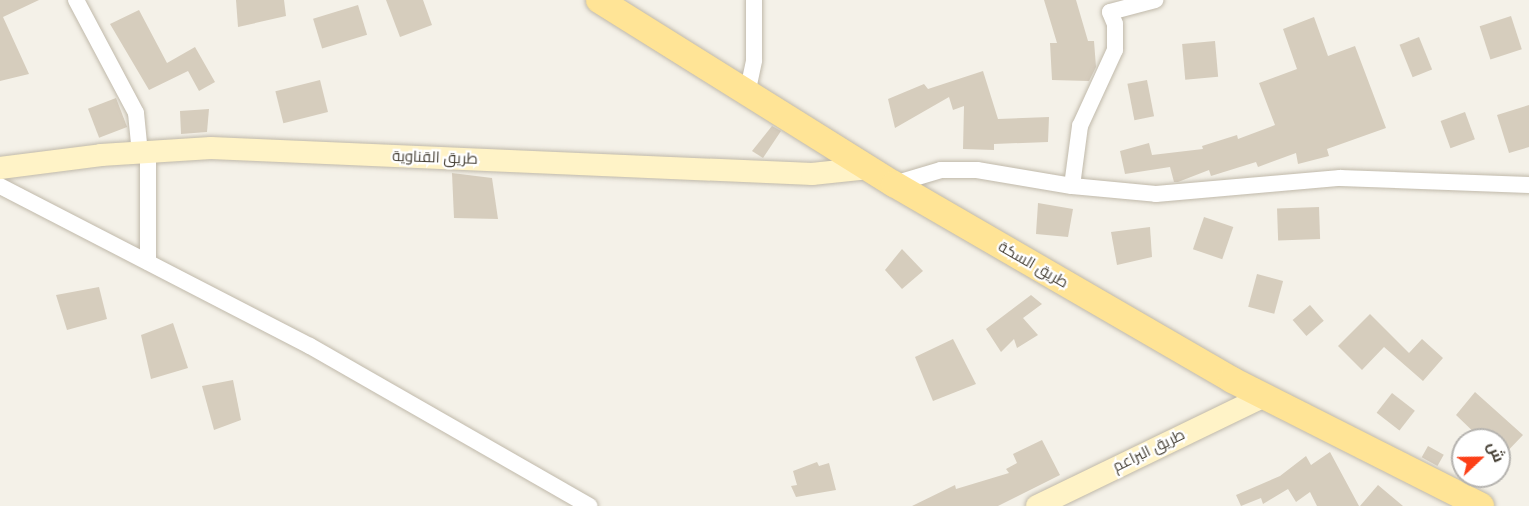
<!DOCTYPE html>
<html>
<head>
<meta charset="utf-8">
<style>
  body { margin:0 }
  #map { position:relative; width:1529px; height:506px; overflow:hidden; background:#f4f1e8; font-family:Raleway,Cairo,sans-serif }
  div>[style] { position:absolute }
  .building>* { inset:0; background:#d6cdbd; transform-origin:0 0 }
  .roads { filter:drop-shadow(0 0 2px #c0b9aa) drop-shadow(0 0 2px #c0b9aa) }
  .street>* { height:16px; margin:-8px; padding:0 8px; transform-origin:8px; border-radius:8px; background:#fff }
  .secondary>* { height:22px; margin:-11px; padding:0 11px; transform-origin:11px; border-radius:11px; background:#fff3c7 }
  .primary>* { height:26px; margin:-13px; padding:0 13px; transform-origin:13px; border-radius:13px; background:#ffe496 }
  span { translate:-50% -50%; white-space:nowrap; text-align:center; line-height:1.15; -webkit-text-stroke:4.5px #fff; paint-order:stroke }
  .street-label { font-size:15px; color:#474136 }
  .north { position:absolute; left:1451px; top:428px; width:60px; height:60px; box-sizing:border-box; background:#fff; border:2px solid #b5b3af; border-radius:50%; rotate:68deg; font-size:16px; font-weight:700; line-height:24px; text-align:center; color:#474136 }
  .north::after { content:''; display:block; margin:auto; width:21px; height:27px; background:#fc3f17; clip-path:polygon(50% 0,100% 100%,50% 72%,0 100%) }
</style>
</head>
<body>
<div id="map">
  <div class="building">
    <div style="clip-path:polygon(0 0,39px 0,3px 17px,29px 74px,0 81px)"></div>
    <div style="clip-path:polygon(236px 0,284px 0,286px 16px,238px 27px)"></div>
    <div style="clip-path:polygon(386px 0,423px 0,432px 25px,400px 37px)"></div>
    <div style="clip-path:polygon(1044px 0,1076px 0,1088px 41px,1094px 41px,1096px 67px,1089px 81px,1052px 80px,1050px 43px,1057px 43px)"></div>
    <div style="left:358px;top:5px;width:31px;height:47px;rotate:73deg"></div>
    <div style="clip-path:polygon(139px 10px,167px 63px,195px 47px,215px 82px,199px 91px,188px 71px,149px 90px,110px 24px)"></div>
    <div style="left:1511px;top:16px;width:35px;height:33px;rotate:72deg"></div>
    <div style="clip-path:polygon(1314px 17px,1328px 56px,1355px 46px,1386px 128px,1327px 149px,1329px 156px,1298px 164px,1296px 153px,1258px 167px,1256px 162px,1211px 176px,1209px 170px,1178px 182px,1174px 182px,1170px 167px,1125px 174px,1120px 151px,1149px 143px,1152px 155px,1203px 149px,1202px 146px,1237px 135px,1238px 139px,1275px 125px,1259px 83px,1297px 69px,1283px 29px)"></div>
    <div style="left:1419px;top:37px;width:35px;height:21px;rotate:68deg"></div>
    <div style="left:1215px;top:41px;width:36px;height:33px;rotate:85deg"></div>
    <div style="clip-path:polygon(983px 71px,998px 119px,1049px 117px,1048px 142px,994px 144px,994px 150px,963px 149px,964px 106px,953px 110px,949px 97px,895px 128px,888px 99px,924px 84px,928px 89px)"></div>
    <div style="left:320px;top:80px;width:33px;height:46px;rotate:76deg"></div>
    <div style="left:1147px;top:80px;width:37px;height:20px;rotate:79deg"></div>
    <div style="left:116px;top:98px;width:31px;height:30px;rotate:69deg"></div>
    <div style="clip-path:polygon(1529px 105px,1529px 147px,1509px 153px,1497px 115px)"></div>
    <div style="clip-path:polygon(209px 109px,207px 132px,181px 134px,180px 111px)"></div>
    <div style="left:1465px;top:112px;width:29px;height:26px;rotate:70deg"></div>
    <div style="clip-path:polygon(772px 126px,781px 131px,763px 158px,752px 151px)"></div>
    <div style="clip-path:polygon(452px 173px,492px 178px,498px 219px,454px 218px)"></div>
    <div style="clip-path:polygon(1038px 203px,1073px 209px,1068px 237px,1036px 234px)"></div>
    <div style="left:1319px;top:207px;width:32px;height:42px;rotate:88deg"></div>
    <div style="left:1204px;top:217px;width:31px;height:34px;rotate:19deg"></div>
    <div style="clip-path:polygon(1150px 227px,1152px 257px,1117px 265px,1111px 232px)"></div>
    <div style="clip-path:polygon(902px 249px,923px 271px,902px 289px,885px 270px)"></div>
    <div style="left:1257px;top:274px;width:27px;height:34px;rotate:15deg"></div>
    <div style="clip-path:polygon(99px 287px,107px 319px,67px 330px,56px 295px)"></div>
    <div style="clip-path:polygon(1031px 295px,1042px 304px,1023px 318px,1038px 335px,1017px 348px,1014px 339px,1001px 352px,986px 329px)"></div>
    <div style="left:1310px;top:305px;width:21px;height:23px;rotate:49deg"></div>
    <div style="clip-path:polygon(1370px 314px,1409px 353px,1422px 339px,1443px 358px,1423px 381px,1384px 347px,1362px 370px,1338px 346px)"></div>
    <div style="clip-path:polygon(173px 323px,188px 368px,151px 379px,141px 335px)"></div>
    <div style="clip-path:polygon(953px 339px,976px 384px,933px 401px,915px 357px)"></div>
    <div style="clip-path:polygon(233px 380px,241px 420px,214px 430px,202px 386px)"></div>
    <div style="clip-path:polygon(1475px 392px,1523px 435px,1499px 460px,1499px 440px,1482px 440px,1456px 415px)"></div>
    <div style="left:1392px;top:393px;width:29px;height:25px;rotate:38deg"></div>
    <div style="clip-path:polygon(1042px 440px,1060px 475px,998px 506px,912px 506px,955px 485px,956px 489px,1009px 473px,1006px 469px,1017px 463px,1013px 454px)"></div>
    <div style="left:1428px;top:446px;width:18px;height:13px;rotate:29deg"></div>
    <div style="clip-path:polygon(1330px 452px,1359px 506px,1317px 506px,1310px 492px,1296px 502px,1288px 489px,1263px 504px,1261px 498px,1241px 506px,1236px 495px,1280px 476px,1306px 456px,1311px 465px)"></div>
    <div style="clip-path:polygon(817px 462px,819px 466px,829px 463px,836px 490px,796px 497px,791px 486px,797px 485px,793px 471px)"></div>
    <div style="clip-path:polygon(1378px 485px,1403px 506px,1360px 506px)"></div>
  </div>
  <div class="roads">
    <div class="street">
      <div style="left:76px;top:0;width:128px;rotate:62deg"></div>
      <div style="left:136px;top:113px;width:41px;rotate:84.4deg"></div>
      <div style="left:747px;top:94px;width:35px;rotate:-78deg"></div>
      <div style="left:754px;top:60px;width:60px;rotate:-90deg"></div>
      <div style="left:148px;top:153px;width:109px;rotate:90deg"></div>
      <div style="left:894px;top:184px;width:49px;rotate:-16.6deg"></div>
      <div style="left:941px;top:170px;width:36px"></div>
      <div style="left:977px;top:170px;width:96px;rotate:9.6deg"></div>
      <div style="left:1072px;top:186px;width:84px;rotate:5.4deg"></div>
      <div style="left:1156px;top:194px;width:185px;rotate:-5deg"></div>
      <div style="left:1340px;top:178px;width:189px;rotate:2.1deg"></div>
      <div style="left:0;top:186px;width:349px;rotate:27.3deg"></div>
      <div style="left:310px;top:346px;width:322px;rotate:29.8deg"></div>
      <div style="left:1072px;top:186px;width:61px;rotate:-82.4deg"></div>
      <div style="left:1080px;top:126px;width:84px;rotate:-65.3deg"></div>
      <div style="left:1115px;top:50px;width:26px;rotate:-90deg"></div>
      <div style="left:1115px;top:24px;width:13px;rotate:-113deg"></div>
      <div style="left:1110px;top:12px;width:47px;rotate:-14.9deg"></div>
    </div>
    <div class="secondary">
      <div style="left:0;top:168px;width:102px;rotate:-7.3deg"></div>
      <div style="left:101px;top:155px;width:110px;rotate:-3.6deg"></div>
      <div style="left:211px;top:148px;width:602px;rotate:2.48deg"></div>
      <div style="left:812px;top:174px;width:57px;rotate:-6deg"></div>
      <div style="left:1037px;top:506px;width:250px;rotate:-25.8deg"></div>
    </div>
    <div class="primary">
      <div style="left:599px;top:0;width:348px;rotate:32deg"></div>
      <div style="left:894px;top:184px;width:391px;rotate:30.1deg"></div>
      <div style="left:1232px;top:380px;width:279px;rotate:26.8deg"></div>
    </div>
  </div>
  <div class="street-label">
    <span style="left:435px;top:158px;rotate:2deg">طريق القناوية</span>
    <span style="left:1033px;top:265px;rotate:30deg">طريق السكة</span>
    <span style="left:1149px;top:451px;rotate:-26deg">طريق البراعم</span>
  </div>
  <div class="north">ش</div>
</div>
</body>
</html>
